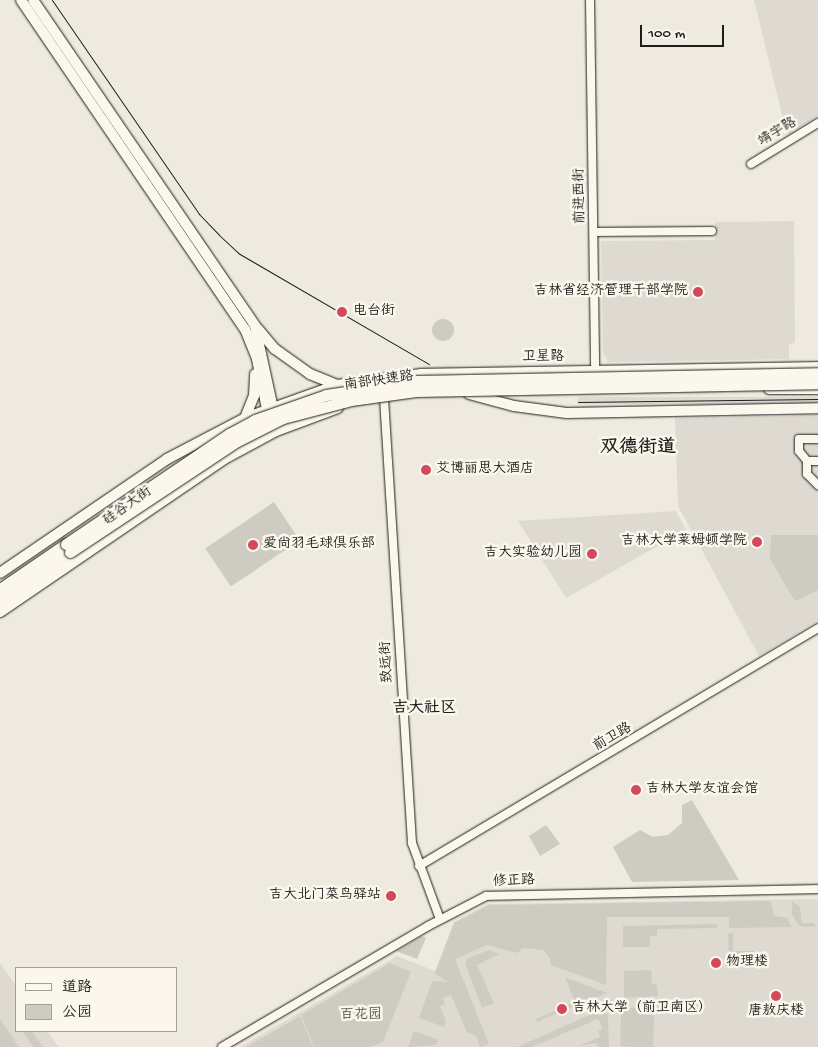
<!DOCTYPE html>
<html>
<head>
<meta charset="utf-8">
<style>
  body { margin:0 }
  #map { position:relative; width:818px; height:1047px; overflow:hidden; background:#eeeadf; font-family:"Gochi Hand","LXGW WenKai TC",sans-serif }
  div>[style] { position:absolute }
  .built>* { inset:0; background:#dedad1; transform-origin:0 0 }
  .green>* { inset:0; background:#ceccc2; transform-origin:0 0 }
  .round { border-radius:50% }
  .roads { filter:drop-shadow(0 0 1px #1c1c1c) drop-shadow(0 0 1px #1c1c1c) }
  .minor>* { height:8px; margin:-4px; padding:0 4px; transform-origin:4px; border-radius:4px; background:#fbf7ec }
  .major>* { height:10px; margin:-5px; padding:0 5px; transform-origin:5px; border-radius:5px; background:#fbf7ec }
  .highway>* { height:11px; margin:-5.5px; padding:0 5.5px; transform-origin:5.5px; border-radius:5.5px; background:#fbf7ec }
  .tram>* { height:1px; margin:-0.5px; padding:0 0.5px; transform-origin:0.5px; border-radius:0.5px; background:#1c1c1c }
  .bridges { filter:drop-shadow(0 0 1px #1c1c1c) drop-shadow(0 0 1px #1c1c1c) }
  .highway-bridge>* { height:11px; margin:-5.5px; padding:0 5.5px; transform-origin:5.5px; border-radius:5.5px; background:#fbf7ec }
  .dots>* { width:14px; height:14px; translate:-50% -50%; box-sizing:border-box; border:2px solid #fbf7ec; border-radius:50% }
  span { translate:-50% -50%; white-space:nowrap; text-align:center; line-height:1.15; -webkit-text-stroke:5px #fbf7ec; paint-order:stroke }
  .street-label { font-size:14px; color:#1c1c1c }
  .poi-label { font-size:14px; color:#1c1c1c }
  .right { translate:-100% -50%; text-align:right }
  .left { translate:0 -50%; text-align:left }
  .park-label { font-size:14px; color:#51514e }
  .quarter-label { font-size:16px; color:#1c1c1c; font-weight:700 }
  .district-label { font-size:19px; color:#1c1c1c; font-weight:700 }
  .legend { position:absolute; left:15px; top:967px; width:162px; height:65px; box-sizing:border-box; background:#fbf7ec; border:1px solid #a29f99; margin:0; padding:6px 9px; list-style:none; font-size:15px; color:#1c1c1c }
  .legend li { display:flex; align-items:center; gap:10px; height:25px }
  .legend b { width:25px; border:1px solid #a29f99 }
  .scale { position:absolute; left:640px; top:25px; width:84px; height:22px; box-sizing:border-box; border:2px solid #1c1c1c; border-top:0; padding-left:6px; font-size:15px; line-height:18px; white-space:nowrap; color:#1c1c1c; -webkit-text-stroke:4px #fbf7ec; paint-order:stroke }
</style>
</head>
<body>
<div id="map">
  <div class="built">
    <div style="clip-path:polygon(754px 0,818px 0,818px 116px,787px 135px)"></div>
    <div style="clip-path:polygon(794px 221px,795px 343px,789px 344px,789px 359px,608px 362px,603px 353px,601px 241px,715px 240px,715px 222px)"></div>
    <div style="left:818px;top:397px;width:7px;height:240px;rotate:90deg"></div>
    <div style="clip-path:polygon(818px 415px,818px 621px,759px 656px,678px 506px,675px 418px)"></div>
    <div style="clip-path:polygon(676px 511px,686px 530px,566px 598px,518px 521px)"></div>
    <div style="clip-path:polygon(818px 899px,818px 1047px,240px 1047px,397px 956px,435px 971px,454px 922px,488px 904px)"></div>
    <div style="clip-path:polygon(0 963px,16px 986px,16px 1031px,47px 1031px,59px 1047px,0 1047px)"></div>
  </div>
  <div class="green">
    <div class="round" style="left:432px;top:319px;width:22px;height:22px"></div>
    <div style="left:274px;top:502px;width:46px;height:83px;rotate:56deg"></div>
    <div style="clip-path:polygon(771px 535px,818px 535px,818px 590px,795px 601px,770px 559px)"></div>
    <div style="clip-path:polygon(692px 800px,739px 880px,632px 882px,613px 847px,640px 830px,653px 837px,668px 835px,682px 823px,682px 805px)"></div>
    <div style="clip-path:polygon(546px 825px,560px 844px,540px 856px,529px 836px)"></div>
    <div style="clip-path:polygon(771px 901px,774px 916px,787px 918px,792px 927px,729px 928px,729px 917px,607px 917px,606px 985px,551px 965px,550px 958px,543px 950px,523px 948px,517px 953px,487px 945px,455px 959px,489px 1044px,480px 1047px,476px 1036px,467px 1032px,451px 995px,443px 998px,445px 1004px,440px 1006px,446px 1021px,444px 1027px,419px 1018px,432px 981px,448px 982px,435px 974px,454px 923px,489px 905px)"></div>
    <div style="clip-path:polygon(792px 901px,800px 907px,802px 923px,814px 923px,816px 927px,799px 926px,792px 914px)"></div>
    <div style="clip-path:polygon(717px 924px,717px 928px,657px 929px,657px 936px,650px 936px,650px 947px,623px 947px,623px 926px)"></div>
    <div style="clip-path:polygon(733px 933px,733px 951px,754px 951px,755px 957px,729px 956px,728px 934px)"></div>
    <div style="clip-path:polygon(422px 936px,426px 938px,417px 959px,396px 951px)"></div>
    <div style="clip-path:polygon(489px 950px,499px 954px,477px 965px,494px 1003px,482px 1008px,465px 963px,467px 959px)"></div>
    <div style="clip-path:polygon(390px 963px,411px 972px,383px 1042px,371px 1047px,314px 1047px,301px 1015px)"></div>
    <div style="clip-path:polygon(651px 970px,652px 984px,657px 985px,658px 996px,624px 998px,624px 971px)"></div>
    <div style="clip-path:polygon(565px 977px,607px 993px,537px 1022px,536px 1019px,575px 1002px)"></div>
    <div style="left:654px;top:1008px;width:39px;height:33px;rotate:91deg"></div>
    <div style="clip-path:polygon(598px 1011px,608px 1014px,609px 1047px,598px 1047px,596px 1043px,578px 1046px,600px 1037px,598px 1031px,603px 1029px,598px 1019px,532px 1047px,517px 1047px)"></div>
    <div style="clip-path:polygon(300px 1016px,313px 1047px,246px 1047px)"></div>
    <div style="clip-path:polygon(0 1019px,19px 1047px,0 1047px)"></div>
    <div style="clip-path:polygon(22px 1031px,32px 1031px,43px 1047px,33px 1047px)"></div>
    <div style="clip-path:polygon(414px 1031px,438px 1040px,436px 1045px,408px 1047px)"></div>
  </div>
  <div class="roads">
    <div class="minor">
      <div style="left:590px;top:0;width:375px;rotate:89.2deg"></div>
      <div style="left:751px;top:164px;width:79px;rotate:-31.5deg"></div>
      <div style="left:594px;top:232px;width:118px;rotate:-0.5deg"></div>
      <div style="left:384px;top:398px;width:446px;rotate:86.4deg"></div>
      <div style="left:412px;top:843px;width:81px;rotate:69.8deg"></div>
      <div style="left:818px;top:439px;width:19px;rotate:180deg"></div>
      <div style="left:799px;top:439px;width:12px;rotate:90deg"></div>
      <div style="left:799px;top:451px;width:13px;rotate:51deg"></div>
      <div style="left:807px;top:461px;width:11px"></div>
      <div style="left:807px;top:461px;width:13px;rotate:90deg"></div>
      <div style="left:807px;top:474px;width:16px;rotate:45deg"></div>
      <div style="left:419px;top:866px;width:465px;rotate:-30.8deg"></div>
      <div style="left:222px;top:1047px;width:239px;rotate:-30.4deg"></div>
      <div style="left:428px;top:926px;width:65px;rotate:-27.3deg"></div>
      <div style="left:486px;top:896px;width:332px;rotate:-1.2deg"></div>
    </div>
    <div class="major">
      <div style="left:21px;top:0;width:398px;rotate:55.8deg"></div>
      <div style="left:245px;top:329px;width:32px;rotate:68deg"></div>
      <div style="left:257px;top:359px;width:56px;rotate:78.7deg"></div>
      <div style="left:33px;top:0;width:394px;rotate:55.7deg"></div>
      <div style="left:255px;top:326px;width:89px;rotate:77.7deg"></div>
      <div style="left:258px;top:329px;width:26px;rotate:50deg"></div>
      <div style="left:275px;top:349px;width:43px;rotate:35.5deg"></div>
      <div style="left:310px;top:374px;width:29px;rotate:22deg"></div>
      <div style="left:769px;top:389px;width:49px"></div>
      <div style="left:469px;top:394px;width:47px;rotate:14.9deg"></div>
      <div style="left:514px;top:406px;width:53px;rotate:7.5deg"></div>
      <div style="left:567px;top:413px;width:251px;rotate:-1.1deg"></div>
      <div style="left:245px;top:418px;width:24px;rotate:-68deg"></div>
      <div style="left:254px;top:396px;width:22px;rotate:-87deg"></div>
      <div style="left:0;top:573px;width:202px;rotate:-34.3deg"></div>
      <div style="left:167px;top:459px;width:88px;rotate:-27.7deg"></div>
      <div style="left:245px;top:418px;width:98px;rotate:-19.7deg"></div>
      <div style="left:337px;top:385px;width:85px;rotate:-7.5deg"></div>
      <div style="left:421px;top:374px;width:397px;rotate:-1deg"></div>
      <div style="left:0;top:612px;width:271px;rotate:-34.3deg"></div>
      <div style="left:224px;top:459px;width:59px;rotate:-28.3deg"></div>
      <div style="left:276px;top:431px;width:66px;rotate:-20.4deg"></div>
    </div>
    <div class="highway">
      <div style="left:0;top:589px;width:80px;rotate:-34.3deg"></div>
      <div style="left:0;top:600px;width:85px;rotate:-34.4deg"></div>
    </div>
  </div>
  <div class="tram">
    <div style="left:52px;top:0;width:260px;rotate:55.5deg"></div>
    <div style="left:199px;top:214px;width:29px;rotate:46deg"></div>
    <div style="left:219px;top:235px;width:26px;rotate:43deg"></div>
    <div style="left:238px;top:253px;width:221px;rotate:30.2deg"></div>
    <div style="left:578px;top:402px;width:240px;rotate:-0.7deg"></div>
  </div>
  <div class="bridges">
    <div class="highway-bridge">
      <div style="left:66px;top:544px;width:197px;rotate:-34deg"></div>
      <div style="left:229px;top:434px;width:30px;rotate:-28deg"></div>
      <div style="left:255px;top:420px;width:75px;rotate:-19.4deg"></div>
      <div style="left:326px;top:395px;width:92px;rotate:-8.7deg"></div>
      <div style="left:417px;top:381px;width:401px;rotate:-1.1deg"></div>
      <div style="left:70px;top:552px;width:201px;rotate:-33.6deg"></div>
      <div style="left:237px;top:441px;width:51px;rotate:-26.6deg"></div>
      <div style="left:283px;top:418px;width:70px;rotate:-14.8deg"></div>
      <div style="left:351px;top:400px;width:67px;rotate:-7.8deg"></div>
      <div style="left:417px;top:391px;width:401px;rotate:-1.1deg"></div>
    </div>
  </div>
  <div class="dots">
    <div style="left:698px;top:292px;background:#d1495b"></div>
    <div style="left:342px;top:312px;background:#d1495b"></div>
    <div style="left:426px;top:470px;background:#d1495b"></div>
    <div style="left:757px;top:542px;background:#d1495b"></div>
    <div style="left:253px;top:545px;background:#d1495b"></div>
    <div style="left:592px;top:554px;background:#d1495b"></div>
    <div style="left:636px;top:790px;background:#d1495b"></div>
    <div style="left:391px;top:896px;background:#d1495b"></div>
    <div style="left:716px;top:963px;background:#d1495b"></div>
    <div style="left:776px;top:996px;background:#d1495b"></div>
    <div style="left:562px;top:1009px;background:#d1495b"></div>
  </div>
  <div class="street-label">
    <span style="left:778px;top:133px;rotate:-31deg">靖宇路</span>
    <span style="left:581px;top:196px;rotate:-91deg">前进西街</span>
    <span style="left:543px;top:358px">卫星路</span>
    <span style="left:379px;top:382px;rotate:-8deg">南部快速路</span>
    <span style="left:128px;top:507px;rotate:-35deg">硅谷大街</span>
    <span style="left:388px;top:662px;rotate:-93deg">致远街</span>
    <span style="left:613px;top:738px;rotate:-30deg">前卫路</span>
    <span style="left:514px;top:882px;rotate:-2deg">修正路</span>
  </div>
  <div class="poi-label">
    <span class="right" style="left:688px;top:292px">吉林省经济管理干部学院</span>
    <span class="left" style="left:353px;top:312px">电台街</span>
    <span class="left" style="left:436px;top:470px">艾博丽思大酒店</span>
    <span class="right" style="left:747px;top:542px">吉林大学莱姆顿学院</span>
    <span class="left" style="left:263px;top:545px">爱尚羽毛球俱乐部</span>
    <span class="right" style="left:582px;top:554px">吉大实验幼儿园</span>
    <span class="left" style="left:646px;top:790px">吉林大学友谊会馆</span>
    <span class="right" style="left:381px;top:896px">吉大北门菜鸟驿站</span>
    <span class="left" style="left:726px;top:963px">物理楼</span>
    <span class="left" style="left:572px;top:1009px">吉林大学（前卫南区）</span>
    <span style="left:776px;top:1012px">唐敖庆楼</span>
  </div>
  <div class="park-label">
    <span style="left:361px;top:1016px">百花园</span>
  </div>
  <div class="quarter-label">
    <span style="left:424px;top:710px">吉大社区</span>
  </div>
  <div class="district-label">
    <span style="left:638px;top:449px">双德街道</span>
  </div>
  <ul class="legend">
  <li><b style="height:6px;background:#fbf7ec"></b>道路</li>
  <li><b style="height:14px;background:#ceccc2"></b>公园</li>
  </ul>
  <div class="scale">100 m</div>
</div>
</body>
</html>
